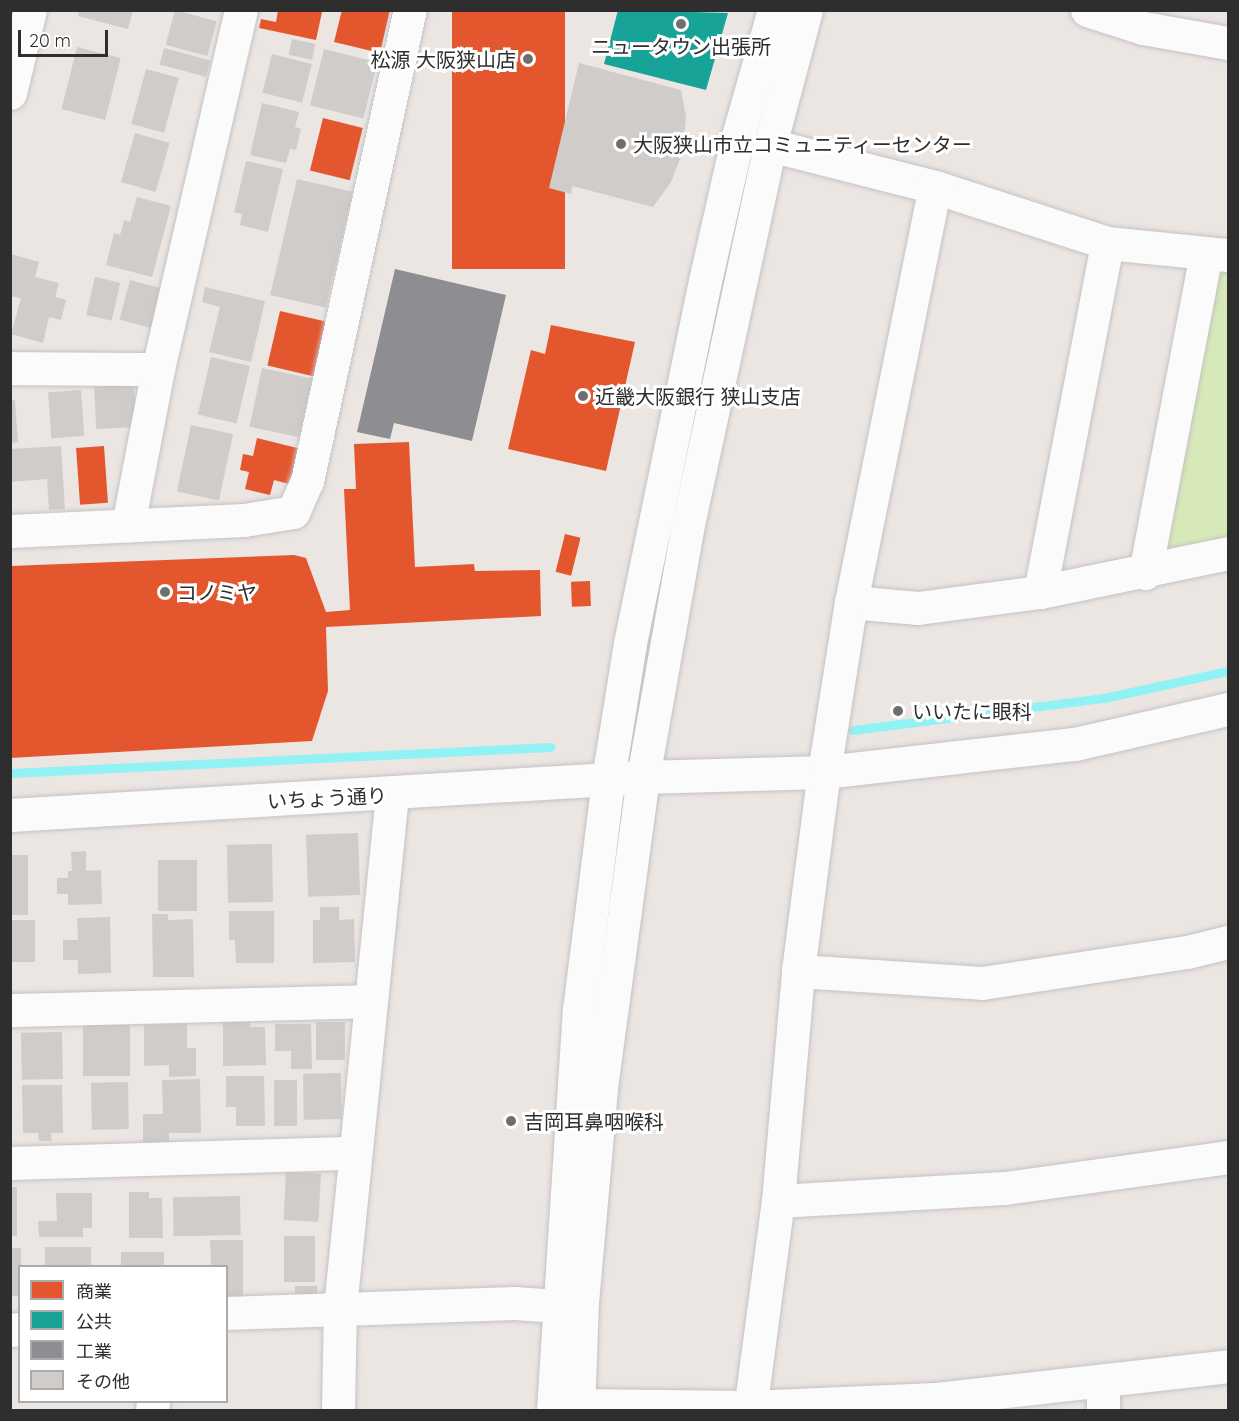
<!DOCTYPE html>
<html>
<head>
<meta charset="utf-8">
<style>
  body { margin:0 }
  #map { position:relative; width:1239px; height:1421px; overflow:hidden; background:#ece6e3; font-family:Quicksand,"Noto Sans JP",sans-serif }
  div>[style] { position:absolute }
  .green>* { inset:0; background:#d8e9b9 }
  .shops>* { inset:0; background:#e4572e; transform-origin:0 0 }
  .public>* { inset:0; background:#17a398 }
  .industry>* { inset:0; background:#8d8d92 }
  .stream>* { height:9px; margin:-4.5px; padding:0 4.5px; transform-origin:4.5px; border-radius:4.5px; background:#90f2f4 }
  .building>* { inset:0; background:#d0ccca; transform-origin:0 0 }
  .roads { filter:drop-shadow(0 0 2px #c3c3c3) drop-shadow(0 0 2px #c3c3c3) }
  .minor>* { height:33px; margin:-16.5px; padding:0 16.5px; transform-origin:16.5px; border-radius:16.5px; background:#fcfbfb }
  .tertiary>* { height:33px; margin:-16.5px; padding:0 16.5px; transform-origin:16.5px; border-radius:16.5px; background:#fcfbfb }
  .dots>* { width:16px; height:16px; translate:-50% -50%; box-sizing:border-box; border:3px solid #fff; border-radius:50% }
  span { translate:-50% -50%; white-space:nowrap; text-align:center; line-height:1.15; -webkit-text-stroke:6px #fff; paint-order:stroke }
  .poi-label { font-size:20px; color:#2e2e2e }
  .right { translate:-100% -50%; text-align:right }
  .left { translate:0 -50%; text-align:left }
  .street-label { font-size:20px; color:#2e2e2e }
  .frame { position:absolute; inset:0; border:12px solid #2e2e2e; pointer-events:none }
  .legend { position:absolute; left:18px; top:1265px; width:210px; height:138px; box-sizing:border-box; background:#fff; border:2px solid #ababab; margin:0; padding:8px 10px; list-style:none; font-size:18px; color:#2e2e2e }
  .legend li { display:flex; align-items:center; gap:12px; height:30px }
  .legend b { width:30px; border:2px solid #ababab }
  .scale { position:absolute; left:18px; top:30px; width:90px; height:27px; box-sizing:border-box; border:3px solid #2e2e2e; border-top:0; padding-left:8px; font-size:18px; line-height:21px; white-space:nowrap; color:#2e2e2e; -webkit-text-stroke:4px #fff; paint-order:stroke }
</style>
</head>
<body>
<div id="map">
  <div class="green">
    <div style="clip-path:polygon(1211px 267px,1228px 268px,1228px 539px,1153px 559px)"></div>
  </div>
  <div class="shops">
    <div style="clip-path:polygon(278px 10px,322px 12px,316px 40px,259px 28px,261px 19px,276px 22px)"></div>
    <div style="clip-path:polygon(342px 10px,390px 10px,380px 53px,334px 42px)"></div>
    <div style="left:452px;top:10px;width:113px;height:259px"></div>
    <div style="left:323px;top:118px;width:41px;height:54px;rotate:14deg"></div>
    <div style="left:280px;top:311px;width:47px;height:56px;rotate:13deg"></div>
    <div style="clip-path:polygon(551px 325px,635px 342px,606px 471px,508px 449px,531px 350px,545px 354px)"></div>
    <div style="clip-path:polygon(257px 438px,301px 449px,293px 485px,274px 480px,270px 495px,245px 489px,249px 472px,240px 470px,243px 454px,253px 456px)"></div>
    <div style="clip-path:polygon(409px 442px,415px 567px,474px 564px,475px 571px,540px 570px,541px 616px,326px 627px,328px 691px,312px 741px,10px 758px,10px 566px,294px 555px,306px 558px,326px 612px,350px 610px,344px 489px,356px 489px,354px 444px)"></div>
    <div style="left:104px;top:446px;width:57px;height:28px;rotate:86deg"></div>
    <div style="left:565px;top:534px;width:16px;height:39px;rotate:14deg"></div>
    <div style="left:590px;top:581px;width:25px;height:19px;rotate:88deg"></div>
  </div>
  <div class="public">
    <div style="clip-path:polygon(618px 10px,728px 13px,706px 90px,604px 64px)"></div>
  </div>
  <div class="industry">
    <div style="clip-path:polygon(395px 269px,506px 295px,472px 441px,394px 423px,390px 439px,357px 432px)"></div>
  </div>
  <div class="stream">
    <div style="left:853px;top:730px;width:253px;rotate:-7.3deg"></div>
    <div style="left:1104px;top:698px;width:127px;rotate:-12.3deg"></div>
    <div style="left:10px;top:773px;width:541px;rotate:-2.76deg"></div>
  </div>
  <div class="building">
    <div style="clip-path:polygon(79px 10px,133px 10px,128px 29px,78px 16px)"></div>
    <div style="left:175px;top:10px;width:43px;height:36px;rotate:15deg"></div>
    <div style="left:292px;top:39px;width:24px;height:16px;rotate:12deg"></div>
    <div style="left:77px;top:47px;width:45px;height:64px;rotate:14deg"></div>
    <div style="left:164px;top:48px;width:48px;height:17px;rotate:15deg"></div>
    <div style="left:324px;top:49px;width:55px;height:58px;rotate:14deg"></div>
    <div style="left:272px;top:54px;width:41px;height:40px;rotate:14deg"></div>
    <div style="clip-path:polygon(579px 63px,681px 90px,686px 117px,682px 154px,671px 182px,653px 207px,572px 186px,571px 194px,549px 188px)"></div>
    <div style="left:146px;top:69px;width:34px;height:57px;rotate:15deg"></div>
    <div style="clip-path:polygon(262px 103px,299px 112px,295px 127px,301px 129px,296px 150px,290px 149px,286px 163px,250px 155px)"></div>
    <div style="left:135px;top:133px;width:36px;height:51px;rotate:16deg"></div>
    <div style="clip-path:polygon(246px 161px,283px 169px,268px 232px,240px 225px,242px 214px,234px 212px)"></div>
    <div style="left:297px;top:179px;width:57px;height:119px;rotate:13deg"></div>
    <div style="clip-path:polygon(137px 197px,171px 206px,152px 277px,106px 265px,114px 233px,120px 235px,124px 220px,130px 222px)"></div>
    <div style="clip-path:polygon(11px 254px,39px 262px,35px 277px,59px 283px,55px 297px,66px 300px,61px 320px,49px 317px,43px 343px,11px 334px,21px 298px,10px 296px)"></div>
    <div style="left:95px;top:277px;width:26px;height:39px;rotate:13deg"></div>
    <div style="left:130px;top:280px;width:35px;height:41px;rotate:15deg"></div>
    <div style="clip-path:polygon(205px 287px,265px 301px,251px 362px,209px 352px,220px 307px,202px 302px)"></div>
    <div style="left:211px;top:357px;width:40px;height:59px;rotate:13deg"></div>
    <div style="left:262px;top:368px;width:51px;height:60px;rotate:12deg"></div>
    <div style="left:134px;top:385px;width:42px;height:40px;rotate:87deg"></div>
    <div style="left:81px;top:390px;width:46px;height:33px;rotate:86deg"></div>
    <div style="clip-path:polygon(10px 400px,15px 400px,18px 442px,10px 443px)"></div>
    <div style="left:191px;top:425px;width:43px;height:68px;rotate:12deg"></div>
    <div style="clip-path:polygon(61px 446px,65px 509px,49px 510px,47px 479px,10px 482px,10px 449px)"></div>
    <div style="left:358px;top:833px;width:62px;height:52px;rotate:88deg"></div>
    <div style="left:272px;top:844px;width:58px;height:45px;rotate:89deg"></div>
    <div style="clip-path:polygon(86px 851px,86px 871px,101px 870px,102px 904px,68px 905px,68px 894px,57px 894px,57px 878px,68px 878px,68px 871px,72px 871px,71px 852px)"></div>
    <div style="left:10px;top:855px;width:18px;height:60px"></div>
    <div style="left:158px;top:860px;width:39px;height:51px"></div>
    <div style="clip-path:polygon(320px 907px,339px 907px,339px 920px,354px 919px,355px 962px,313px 963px,313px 920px,320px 920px)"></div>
    <div style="clip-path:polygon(229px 911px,274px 911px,274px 963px,236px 963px,235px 940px,229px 940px)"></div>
    <div style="clip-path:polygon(152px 914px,168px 914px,168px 920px,193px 919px,194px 977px,153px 977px)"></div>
    <div style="clip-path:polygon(110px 917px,111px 973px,78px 974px,78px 960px,63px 960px,63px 940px,78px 940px,77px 918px)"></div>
    <div style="left:10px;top:920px;width:25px;height:42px"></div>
    <div style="clip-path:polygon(250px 1019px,250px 1027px,265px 1027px,266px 1065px,223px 1066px,223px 1020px)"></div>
    <div style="left:316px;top:1022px;width:29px;height:38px"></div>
    <div style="clip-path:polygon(187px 1024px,187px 1048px,196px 1048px,196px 1076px,169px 1077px,169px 1065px,144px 1066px,144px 1025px)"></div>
    <div style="clip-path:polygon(275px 1024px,311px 1024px,312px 1069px,291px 1069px,291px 1051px,275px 1051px)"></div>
    <div style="left:130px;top:1025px;width:51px;height:47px;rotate:90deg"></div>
    <div style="left:62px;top:1032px;width:47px;height:41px;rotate:89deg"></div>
    <div style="left:341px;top:1073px;width:46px;height:38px;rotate:89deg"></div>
    <div style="clip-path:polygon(226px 1076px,264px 1076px,265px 1126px,236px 1126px,236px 1107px,226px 1107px)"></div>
    <div style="clip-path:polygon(200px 1079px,201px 1133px,169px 1133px,169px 1142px,143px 1143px,143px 1114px,163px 1114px,162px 1080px)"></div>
    <div style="left:297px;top:1080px;width:46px;height:23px;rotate:90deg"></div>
    <div style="left:128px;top:1082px;width:47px;height:37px;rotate:89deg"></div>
    <div style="clip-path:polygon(22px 1085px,62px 1085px,63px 1133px,51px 1133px,52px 1141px,39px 1141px,38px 1133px,23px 1133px)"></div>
    <div style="left:286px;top:1172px;width:35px;height:48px;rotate:3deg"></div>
    <div style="left:10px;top:1187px;width:7px;height:49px"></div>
    <div style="clip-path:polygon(129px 1192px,149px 1192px,149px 1198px,162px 1198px,163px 1238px,129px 1238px)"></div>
    <div style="clip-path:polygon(56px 1193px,92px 1193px,92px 1228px,83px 1228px,83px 1237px,39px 1237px,38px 1221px,57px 1221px)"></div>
    <div style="left:240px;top:1196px;width:39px;height:67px;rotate:89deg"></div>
    <div style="left:284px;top:1236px;width:31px;height:46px"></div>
    <div style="clip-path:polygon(210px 1240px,243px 1240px,243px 1298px,226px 1298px,226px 1266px,211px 1266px)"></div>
    <div style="left:91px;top:1247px;width:19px;height:46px;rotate:90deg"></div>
    <div style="left:10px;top:1248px;width:11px;height:48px"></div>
    <div style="left:164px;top:1252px;width:14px;height:43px;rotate:90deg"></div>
    <div style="left:295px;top:1286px;width:22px;height:13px"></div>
  </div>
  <div class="roads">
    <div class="minor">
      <div style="left:10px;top:93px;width:85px;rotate:-76.5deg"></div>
      <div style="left:770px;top:145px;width:170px;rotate:14.3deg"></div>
      <div style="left:935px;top:187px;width:181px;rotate:18deg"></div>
      <div style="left:1107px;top:243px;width:122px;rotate:5.7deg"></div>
      <div style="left:10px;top:368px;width:148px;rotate:0.4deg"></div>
      <div style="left:128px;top:525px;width:159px;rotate:-79.1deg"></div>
      <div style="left:158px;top:369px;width:368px;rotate:-77deg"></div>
      <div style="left:10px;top:531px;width:234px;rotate:-2.7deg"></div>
      <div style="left:244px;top:520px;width:50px;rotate:-9.3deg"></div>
      <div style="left:293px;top:512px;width:34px;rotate:-66deg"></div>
      <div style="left:307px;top:481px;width:482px;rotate:-77.7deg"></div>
      <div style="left:1145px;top:573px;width:325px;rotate:-79.2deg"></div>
      <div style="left:1040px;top:592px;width:355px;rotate:-79.1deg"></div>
      <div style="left:851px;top:602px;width:67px;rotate:5.1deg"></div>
      <div style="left:918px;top:608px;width:123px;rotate:-7.5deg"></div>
      <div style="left:1040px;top:592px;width:192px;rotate:-11.7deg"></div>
      <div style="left:798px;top:971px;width:184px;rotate:3.7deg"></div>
      <div style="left:982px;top:983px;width:207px;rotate:-8.6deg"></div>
      <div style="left:1187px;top:952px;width:42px;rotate:-13.7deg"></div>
      <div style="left:10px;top:1010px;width:360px;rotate:-1.4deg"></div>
      <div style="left:10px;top:1163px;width:344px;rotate:-1.7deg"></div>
      <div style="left:778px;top:1201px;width:227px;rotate:-3.3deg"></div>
      <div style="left:1005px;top:1188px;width:225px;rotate:-7.9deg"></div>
      <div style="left:226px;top:1313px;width:288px;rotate:-2deg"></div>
      <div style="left:514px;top:1303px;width:44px;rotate:3.9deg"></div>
      <div style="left:10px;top:1330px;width:10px;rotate:-6deg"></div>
      <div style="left:1103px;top:1381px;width:29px;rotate:90deg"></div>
      <div style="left:578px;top:1405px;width:172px;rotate:0.7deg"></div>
      <div style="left:750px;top:1407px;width:185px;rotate:-2.5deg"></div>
      <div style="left:935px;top:1399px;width:295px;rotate:-6.4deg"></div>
      <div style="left:152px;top:1410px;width:8px;rotate:-83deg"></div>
      <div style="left:338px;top:1410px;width:102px;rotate:-88.9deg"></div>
      <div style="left:340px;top:1308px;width:517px;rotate:-84.22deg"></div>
      <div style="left:750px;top:1410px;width:211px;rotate:-82.4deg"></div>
      <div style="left:778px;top:1201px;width:231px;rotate:-85deg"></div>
      <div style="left:798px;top:971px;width:201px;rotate:-82.6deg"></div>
      <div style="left:824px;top:772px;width:172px;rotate:-81deg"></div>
      <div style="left:851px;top:602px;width:423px;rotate:-78.6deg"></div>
    </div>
    <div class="tertiary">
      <div style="left:1087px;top:10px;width:59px;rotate:17.8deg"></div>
      <div style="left:1143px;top:28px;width:86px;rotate:10deg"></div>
      <div style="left:10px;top:815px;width:634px;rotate:-3.44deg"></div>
      <div style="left:643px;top:777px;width:181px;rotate:-1.6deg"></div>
      <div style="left:824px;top:772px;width:253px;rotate:-6.4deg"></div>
      <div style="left:1075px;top:744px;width:157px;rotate:-12.9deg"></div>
      <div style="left:553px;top:1410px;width:401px;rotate:-86.3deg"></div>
      <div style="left:579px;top:1010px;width:233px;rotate:-82.8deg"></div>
      <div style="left:608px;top:779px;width:138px;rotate:-80.8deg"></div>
      <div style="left:630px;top:643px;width:370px;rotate:-78.3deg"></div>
      <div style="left:705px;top:281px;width:149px;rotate:-77.2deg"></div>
      <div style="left:738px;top:136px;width:131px;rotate:-74.1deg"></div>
      <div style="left:578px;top:1410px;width:108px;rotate:-87.9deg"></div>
      <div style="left:582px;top:1302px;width:223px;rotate:-84.9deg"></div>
      <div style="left:602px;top:1080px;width:306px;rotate:-82.3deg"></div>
      <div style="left:643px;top:777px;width:252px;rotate:-79.9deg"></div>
      <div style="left:687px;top:529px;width:393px;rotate:-77.8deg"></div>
      <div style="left:770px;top:145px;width:140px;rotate:-75.1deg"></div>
    </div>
  </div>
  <div class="dots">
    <div style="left:681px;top:24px;background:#706e6d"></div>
    <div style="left:528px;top:59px;background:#706e6d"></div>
    <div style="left:621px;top:144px;background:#706e6d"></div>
    <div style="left:583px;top:396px;background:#706e6d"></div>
    <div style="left:165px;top:592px;background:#706e6d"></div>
    <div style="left:898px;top:711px;background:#706e6d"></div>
    <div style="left:511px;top:1121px;background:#706e6d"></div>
  </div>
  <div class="poi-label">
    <span style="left:681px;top:46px">ニュータウン出張所</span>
    <span class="right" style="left:516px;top:59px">松源 大阪狭山店</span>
    <span class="left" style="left:633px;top:144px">大阪狭山市立コミュニティーセンター</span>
    <span class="left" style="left:595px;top:396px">近畿大阪銀行 狭山支店</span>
    <span class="left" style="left:177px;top:592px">コノミヤ</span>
    <span class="left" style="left:912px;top:711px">いいたに眼科</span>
    <span class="left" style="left:524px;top:1121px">吉岡耳鼻咽喉科</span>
  </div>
  <div class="street-label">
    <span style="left:327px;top:798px;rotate:-3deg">いちょう通り</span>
  </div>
  <div class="frame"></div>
  <ul class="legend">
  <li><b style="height:16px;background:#e4572e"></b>商業</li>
  <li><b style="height:16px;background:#17a398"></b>公共</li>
  <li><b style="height:16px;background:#8d8d92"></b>工業</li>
  <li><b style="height:16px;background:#d0ccca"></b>その他</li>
  </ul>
  <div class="scale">20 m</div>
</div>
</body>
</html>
